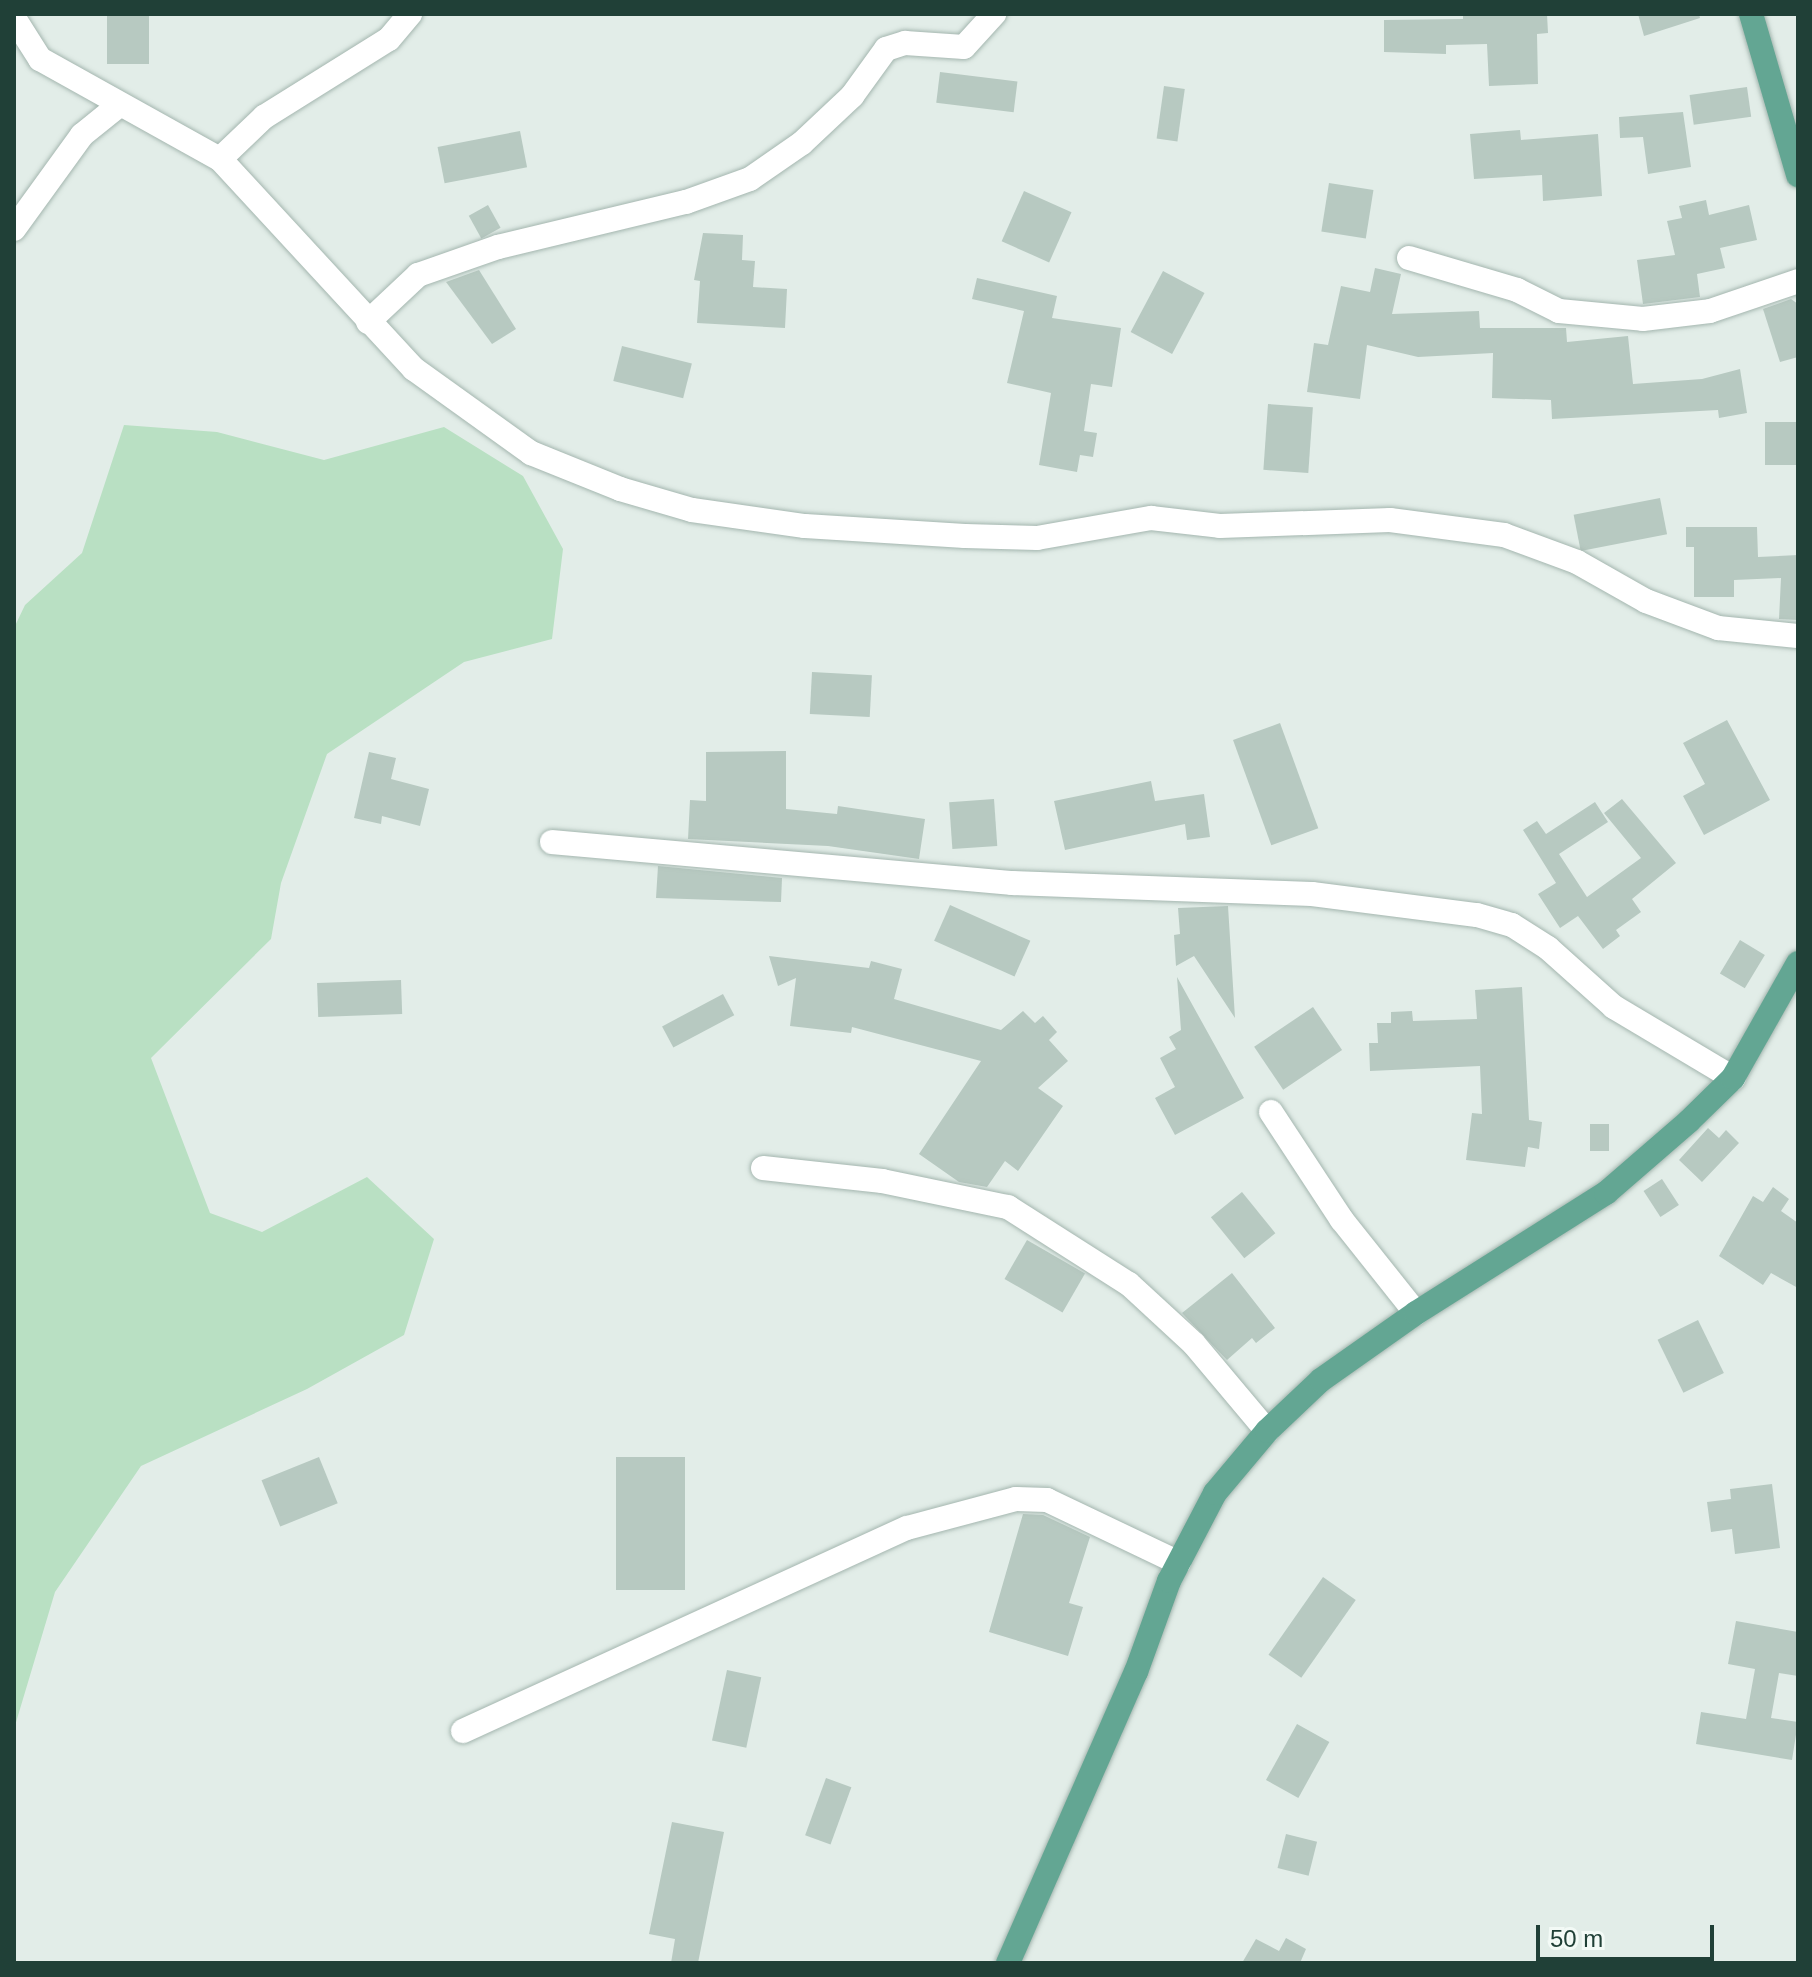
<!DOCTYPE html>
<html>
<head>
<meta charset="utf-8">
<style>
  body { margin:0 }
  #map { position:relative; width:1812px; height:1977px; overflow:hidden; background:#e2ede8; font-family:Arial,sans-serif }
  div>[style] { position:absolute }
  .green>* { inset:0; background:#b9e0c3 }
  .building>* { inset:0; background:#b7c9c1; transform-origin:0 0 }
  .roads { filter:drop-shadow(0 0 2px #a4b6af) drop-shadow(0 0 2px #a4b6af) }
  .minor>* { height:24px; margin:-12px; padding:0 12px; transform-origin:12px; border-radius:12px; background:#fff }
  .major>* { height:24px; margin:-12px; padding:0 12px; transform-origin:12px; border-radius:12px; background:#63a693 }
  span { translate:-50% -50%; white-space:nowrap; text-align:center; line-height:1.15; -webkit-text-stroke:8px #f3faf6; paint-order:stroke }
  .frame { position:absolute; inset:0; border:16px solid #204037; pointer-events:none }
  .scale { position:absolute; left:1536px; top:1925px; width:178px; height:36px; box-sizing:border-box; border:4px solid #204037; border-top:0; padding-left:10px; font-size:24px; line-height:28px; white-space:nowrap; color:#204037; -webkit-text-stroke:6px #f3faf6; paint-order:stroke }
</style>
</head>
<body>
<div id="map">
  <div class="green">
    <div style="clip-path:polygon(124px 425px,217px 432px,324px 460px,444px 427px,523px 476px,563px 549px,552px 639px,464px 662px,327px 754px,281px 883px,271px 939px,151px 1058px,210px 1213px,262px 1232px,367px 1177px,434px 1239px,404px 1335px,307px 1389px,141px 1466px,55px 1592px,14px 1729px,14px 628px,25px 605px,82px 553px)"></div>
  </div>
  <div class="building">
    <div style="left:107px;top:14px;width:42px;height:50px"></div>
    <div style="clip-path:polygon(1463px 14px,1547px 14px,1548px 33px,1537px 34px,1538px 84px,1489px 86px,1487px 44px,1446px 45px,1446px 54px,1384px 52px,1384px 20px,1463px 19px)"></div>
    <div style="clip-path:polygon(1638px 14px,1699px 14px,1700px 18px,1644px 36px)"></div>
    <div style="left:940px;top:72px;width:78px;height:31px;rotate:7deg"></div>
    <div style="left:1164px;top:86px;width:21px;height:53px;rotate:8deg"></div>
    <div style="left:1747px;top:87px;width:30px;height:58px;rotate:82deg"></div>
    <div style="clip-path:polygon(1683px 112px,1691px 167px,1648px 174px,1643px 137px,1620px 138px,1619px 117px)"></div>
    <div style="clip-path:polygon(1520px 130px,1521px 140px,1598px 134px,1602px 196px,1543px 201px,1542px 175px,1474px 179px,1470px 134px)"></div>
    <div style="left:520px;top:131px;width:37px;height:84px;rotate:79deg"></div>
    <div style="left:1329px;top:183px;width:45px;height:49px;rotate:9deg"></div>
    <div style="left:1024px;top:191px;width:52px;height:55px;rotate:24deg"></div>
    <div style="clip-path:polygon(1706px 200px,1709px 215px,1749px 205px,1757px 240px,1720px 248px,1725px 268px,1697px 274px,1700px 297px,1643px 304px,1637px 260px,1675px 255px,1667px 221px,1682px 218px,1679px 206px)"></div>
    <div style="left:488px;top:205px;width:26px;height:22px;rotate:61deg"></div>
    <div style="clip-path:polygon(703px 233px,743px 235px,742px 260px,755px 261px,753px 287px,787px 289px,785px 328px,697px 323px,700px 281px,694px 280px)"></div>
    <div style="clip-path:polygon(1375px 268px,1401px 274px,1392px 314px,1479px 311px,1480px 328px,1566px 328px,1567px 342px,1628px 336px,1633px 384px,1702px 379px,1740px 369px,1747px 413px,1719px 418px,1718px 410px,1552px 419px,1551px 400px,1492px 398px,1493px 353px,1418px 357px,1367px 345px,1360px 399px,1307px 392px,1314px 343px,1328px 345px,1341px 286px,1370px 292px)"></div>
    <div style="clip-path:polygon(479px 270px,516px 329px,492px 344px,446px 282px)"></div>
    <div style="left:1163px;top:271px;width:47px;height:69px;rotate:28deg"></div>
    <div style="clip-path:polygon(977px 278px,1057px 296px,1052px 318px,1121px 328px,1112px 387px,1091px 384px,1084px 431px,1097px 433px,1093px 457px,1080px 455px,1077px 472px,1039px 465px,1051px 393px,1007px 383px,1024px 311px,972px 299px)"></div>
    <div style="clip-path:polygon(1791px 299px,1798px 304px,1798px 357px,1780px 362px,1763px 309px)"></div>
    <div style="left:622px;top:346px;width:72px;height:36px;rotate:14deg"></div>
    <div style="left:1268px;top:404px;width:45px;height:66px;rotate:4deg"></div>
    <div style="left:1798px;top:422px;width:43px;height:33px;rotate:90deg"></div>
    <div style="left:1660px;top:498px;width:37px;height:88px;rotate:79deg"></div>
    <div style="clip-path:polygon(1686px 527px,1757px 527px,1758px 557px,1798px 555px,1798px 620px,1779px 619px,1781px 578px,1734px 580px,1734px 597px,1694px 597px,1694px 547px,1686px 547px)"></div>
    <div style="left:812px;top:672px;width:60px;height:42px;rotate:3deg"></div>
    <div style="clip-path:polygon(1727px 720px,1770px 800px,1704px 835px,1683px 796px,1705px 784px,1683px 743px)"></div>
    <div style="left:1280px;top:723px;width:112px;height:50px;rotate:70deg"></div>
    <div style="clip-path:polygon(786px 751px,786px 809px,837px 814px,838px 806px,925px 819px,919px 859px,828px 846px,688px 839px,690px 800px,706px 801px,706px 752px)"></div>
    <div style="clip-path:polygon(369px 752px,396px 758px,391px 779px,429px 789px,420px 826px,382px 816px,381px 824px,354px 818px)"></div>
    <div style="clip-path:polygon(1151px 781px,1155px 801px,1204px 794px,1210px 837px,1187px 840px,1185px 824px,1065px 850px,1054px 801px)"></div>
    <div style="left:994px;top:799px;width:47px;height:45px;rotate:86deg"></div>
    <div style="clip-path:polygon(1622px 799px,1676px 863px,1632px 899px,1641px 912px,1616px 930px,1620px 936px,1603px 949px,1578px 916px,1560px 928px,1538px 894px,1556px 883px,1523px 830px,1537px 821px,1546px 834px,1595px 802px,1608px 822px,1559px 854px,1587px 897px,1641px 858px,1604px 813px)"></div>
    <div style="clip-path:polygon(658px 866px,782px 878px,781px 902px,656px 898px)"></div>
    <div style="left:950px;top:905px;width:88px;height:39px;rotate:24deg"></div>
    <div style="clip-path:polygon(1228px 906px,1235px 1018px,1194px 956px,1176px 966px,1174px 935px,1180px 934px,1178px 908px)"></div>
    <div style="left:1740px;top:940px;width:29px;height:39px;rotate:31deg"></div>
    <div style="clip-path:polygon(769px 956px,869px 968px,871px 961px,902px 969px,894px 999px,1001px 1030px,1023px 1011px,1035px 1023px,1043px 1016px,1057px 1032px,1049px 1040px,1068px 1061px,1038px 1088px,1063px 1106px,1018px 1171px,1005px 1161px,987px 1187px,959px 1182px,919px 1154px,981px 1061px,852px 1027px,851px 1033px,790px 1026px,796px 978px,778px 986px)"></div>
    <div style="clip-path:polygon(1177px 977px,1244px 1098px,1175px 1135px,1155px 1098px,1175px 1087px,1160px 1058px,1176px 1049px,1169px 1037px,1181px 1030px)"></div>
    <div style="left:401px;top:980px;width:34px;height:84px;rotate:88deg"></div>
    <div style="clip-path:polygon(1522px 987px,1529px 1120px,1542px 1122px,1539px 1149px,1528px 1147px,1525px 1167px,1466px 1160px,1472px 1113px,1482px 1114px,1480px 1066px,1370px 1071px,1369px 1043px,1378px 1043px,1377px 1023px,1391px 1023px,1391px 1012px,1412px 1011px,1413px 1021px,1477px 1019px,1475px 990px)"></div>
    <div style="left:723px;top:994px;width:24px;height:69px;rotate:62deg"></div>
    <div style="left:1313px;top:1007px;width:52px;height:71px;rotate:56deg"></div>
    <div style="left:1590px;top:1124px;width:19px;height:27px"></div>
    <div style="clip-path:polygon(1708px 1128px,1719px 1138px,1726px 1130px,1739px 1143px,1702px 1182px,1679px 1160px)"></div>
    <div style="left:1662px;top:1179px;width:31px;height:22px;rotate:57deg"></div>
    <div style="clip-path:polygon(1773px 1187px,1789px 1199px,1781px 1211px,1798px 1223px,1798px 1288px,1771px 1273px,1763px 1285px,1719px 1256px,1753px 1196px,1763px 1202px)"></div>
    <div style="left:1242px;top:1192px;width:53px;height:40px;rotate:51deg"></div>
    <div style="left:1027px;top:1240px;width:67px;height:45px;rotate:30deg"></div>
    <div style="clip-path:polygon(1232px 1273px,1275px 1328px,1256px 1343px,1252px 1338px,1227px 1360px,1182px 1313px)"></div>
    <div style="left:1698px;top:1320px;width:59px;height:45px;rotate:64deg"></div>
    <div style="left:319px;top:1457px;width:50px;height:62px;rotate:68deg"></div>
    <div style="left:616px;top:1457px;width:69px;height:133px"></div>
    <div style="clip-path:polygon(1772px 1484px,1780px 1548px,1735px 1554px,1732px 1529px,1711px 1532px,1707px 1502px,1731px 1499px,1730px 1489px)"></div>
    <div style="clip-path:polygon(1023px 1514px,1043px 1515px,1090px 1537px,1069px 1603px,1083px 1607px,1068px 1656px,989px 1632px)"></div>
    <div style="left:1323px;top:1577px;width:40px;height:95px;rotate:35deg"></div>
    <div style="clip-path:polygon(1736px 1621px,1798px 1632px,1798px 1676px,1779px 1673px,1771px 1718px,1798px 1722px,1792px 1760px,1696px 1744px,1701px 1712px,1746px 1719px,1755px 1669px,1728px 1664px)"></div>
    <div style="left:727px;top:1670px;width:35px;height:72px;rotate:12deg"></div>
    <div style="left:1297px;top:1724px;width:37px;height:64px;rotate:29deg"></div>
    <div style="left:826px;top:1778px;width:27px;height:61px;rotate:20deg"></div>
    <div style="clip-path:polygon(672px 1822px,724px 1832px,698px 1963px,671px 1963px,675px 1939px,649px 1934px)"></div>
    <div style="left:1286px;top:1834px;width:32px;height:35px;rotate:14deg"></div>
    <div style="clip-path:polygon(1286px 1938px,1306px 1949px,1300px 1963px,1242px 1963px,1256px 1939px,1279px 1951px)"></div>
  </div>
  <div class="roads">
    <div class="minor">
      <div style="left:14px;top:18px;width:49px;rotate:57.6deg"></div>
      <div style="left:40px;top:59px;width:206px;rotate:29.1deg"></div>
      <div style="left:220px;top:159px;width:286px;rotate:47.3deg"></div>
      <div style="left:414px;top:369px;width:144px;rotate:35.7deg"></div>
      <div style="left:531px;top:453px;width:96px;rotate:22deg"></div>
      <div style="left:620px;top:489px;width:75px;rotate:16.3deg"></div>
      <div style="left:692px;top:510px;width:114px;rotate:8.1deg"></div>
      <div style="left:805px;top:526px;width:160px;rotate:3.6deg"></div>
      <div style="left:965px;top:536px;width:72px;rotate:1.6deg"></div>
      <div style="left:1037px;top:538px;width:116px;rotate:-10deg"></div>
      <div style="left:1151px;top:518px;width:69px;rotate:6.6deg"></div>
      <div style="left:1220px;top:526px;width:170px;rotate:-2deg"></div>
      <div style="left:1390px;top:520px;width:115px;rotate:7.5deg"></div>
      <div style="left:1504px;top:535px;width:78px;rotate:20.3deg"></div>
      <div style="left:1577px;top:562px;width:79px;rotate:29.5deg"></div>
      <div style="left:1646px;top:601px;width:77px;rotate:20.6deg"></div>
      <div style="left:1718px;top:628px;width:80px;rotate:5.7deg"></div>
      <div style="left:220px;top:159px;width:61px;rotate:-43.7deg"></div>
      <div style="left:264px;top:117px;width:147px;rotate:-32deg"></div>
      <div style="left:389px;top:39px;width:33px;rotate:-50deg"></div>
      <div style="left:14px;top:229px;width:116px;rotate:-54.1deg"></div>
      <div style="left:82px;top:135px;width:46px;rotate:-38.9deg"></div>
      <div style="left:1409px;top:258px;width:113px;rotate:16.5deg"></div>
      <div style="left:1517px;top:290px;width:47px;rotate:26.6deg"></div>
      <div style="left:1559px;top:311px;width:84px;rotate:5.4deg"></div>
      <div style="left:1643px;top:319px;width:67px;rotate:-6.8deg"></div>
      <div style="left:1710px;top:311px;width:93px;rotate:-18.8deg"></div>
      <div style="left:368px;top:322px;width:69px;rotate:-43.2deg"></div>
      <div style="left:418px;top:275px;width:85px;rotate:-19.3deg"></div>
      <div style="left:498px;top:247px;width:193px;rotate:-13.5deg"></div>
      <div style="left:686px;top:202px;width:68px;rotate:-19.8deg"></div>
      <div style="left:750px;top:179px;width:63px;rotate:-34.7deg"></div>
      <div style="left:802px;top:143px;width:69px;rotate:-43.2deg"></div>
      <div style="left:852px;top:96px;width:58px;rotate:-54.1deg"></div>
      <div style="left:886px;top:49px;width:20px;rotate:-18deg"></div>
      <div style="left:905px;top:43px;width:59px;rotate:3.9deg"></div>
      <div style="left:964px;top:47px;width:45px;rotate:-47.7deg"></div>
      <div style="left:552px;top:842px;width:462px;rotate:5.1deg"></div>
      <div style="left:1012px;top:883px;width:300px;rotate:2.1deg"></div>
      <div style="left:1312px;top:894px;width:166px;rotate:7.3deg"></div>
      <div style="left:1477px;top:915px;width:36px;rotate:16deg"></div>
      <div style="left:1512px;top:925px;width:43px;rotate:32.6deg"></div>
      <div style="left:1548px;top:948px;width:89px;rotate:41.8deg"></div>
      <div style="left:1614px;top:1007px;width:139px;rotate:30.8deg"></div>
      <div style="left:1271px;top:1112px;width:129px;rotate:56.7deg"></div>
      <div style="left:1342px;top:1220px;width:119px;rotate:51.5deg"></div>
      <div style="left:763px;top:1168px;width:120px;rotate:6.2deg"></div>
      <div style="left:882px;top:1181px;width:129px;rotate:11.7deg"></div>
      <div style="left:1008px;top:1207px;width:143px;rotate:32.5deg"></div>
      <div style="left:1129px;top:1284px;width:88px;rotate:42.7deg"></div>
      <div style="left:1194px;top:1344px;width:114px;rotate:50deg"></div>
      <div style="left:463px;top:1731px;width:488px;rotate:-24.6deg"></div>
      <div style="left:907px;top:1528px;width:113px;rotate:-14.9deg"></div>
      <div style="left:1016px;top:1499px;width:31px;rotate:2deg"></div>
      <div style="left:1047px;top:1500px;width:146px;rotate:25.5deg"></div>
    </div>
    <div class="major">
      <div style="left:1751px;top:14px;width:168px;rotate:73.7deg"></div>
      <div style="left:1008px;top:1963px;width:318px;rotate:-66.3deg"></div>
      <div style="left:1136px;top:1672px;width:97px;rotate:-70.1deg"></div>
      <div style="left:1169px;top:1581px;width:99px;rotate:-62.4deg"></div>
      <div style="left:1215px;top:1493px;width:81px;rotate:-50deg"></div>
      <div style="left:1267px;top:1431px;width:74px;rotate:-43.4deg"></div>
      <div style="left:1321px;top:1380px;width:116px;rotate:-35.2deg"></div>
      <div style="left:1416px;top:1313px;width:225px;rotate:-32.3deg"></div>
      <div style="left:1606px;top:1193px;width:110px;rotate:-40.9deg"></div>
      <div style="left:1689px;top:1121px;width:62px;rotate:-44.3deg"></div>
      <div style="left:1733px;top:1078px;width:132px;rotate:-60.5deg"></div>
    </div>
  </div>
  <div class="frame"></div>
  <div class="scale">50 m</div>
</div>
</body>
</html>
